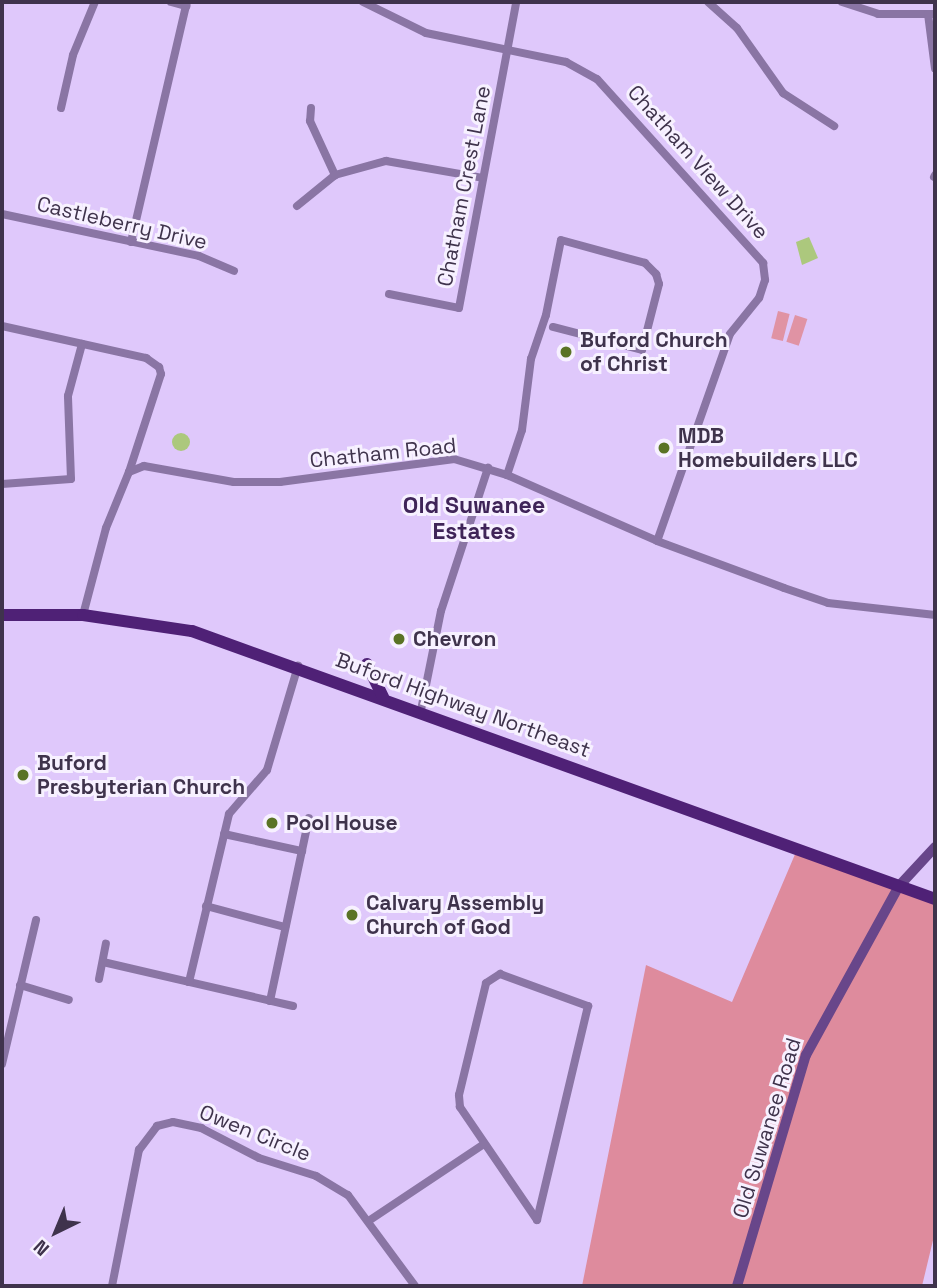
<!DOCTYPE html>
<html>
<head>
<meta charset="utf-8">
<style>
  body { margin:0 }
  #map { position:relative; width:937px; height:1288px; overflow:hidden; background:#dfc8fb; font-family:"Space Grotesk",sans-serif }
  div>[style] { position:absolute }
  .green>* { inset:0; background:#e093a4; transform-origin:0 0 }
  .forest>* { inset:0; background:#de8b9d }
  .water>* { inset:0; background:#acc87d }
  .round { border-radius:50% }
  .street>* { height:8px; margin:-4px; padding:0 4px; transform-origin:4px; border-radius:4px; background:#8a75a4 }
  .secondary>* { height:10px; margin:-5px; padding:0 5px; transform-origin:5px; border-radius:5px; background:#68468a }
  .primary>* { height:12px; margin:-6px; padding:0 6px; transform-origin:6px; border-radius:6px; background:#4f2176 }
  .dots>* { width:19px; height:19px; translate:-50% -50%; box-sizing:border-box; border:4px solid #f7f1ff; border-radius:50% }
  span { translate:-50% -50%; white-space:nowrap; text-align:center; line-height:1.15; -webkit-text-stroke:6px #f7f1ff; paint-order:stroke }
  .street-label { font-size:21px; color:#3f334c }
  .poi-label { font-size:21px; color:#3f334c; font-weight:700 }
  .left { translate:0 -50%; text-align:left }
  .neighbourhood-label { font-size:23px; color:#3f2458; font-weight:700 }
  .frame { position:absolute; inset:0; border:4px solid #3f334c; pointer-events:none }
  .north { position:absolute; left:21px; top:1197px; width:70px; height:70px; -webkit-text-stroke:5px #f7f1ff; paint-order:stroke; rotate:223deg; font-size:19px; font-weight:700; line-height:28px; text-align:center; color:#3f334c }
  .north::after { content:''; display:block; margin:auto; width:24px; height:32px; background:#3f334c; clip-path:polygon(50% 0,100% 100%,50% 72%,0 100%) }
</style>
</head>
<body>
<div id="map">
  <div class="green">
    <div style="left:778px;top:311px;width:12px;height:28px;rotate:14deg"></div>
    <div style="left:795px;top:315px;width:13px;height:28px;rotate:18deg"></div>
  </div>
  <div class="forest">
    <div style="clip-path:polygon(796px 852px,935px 903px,935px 1232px,922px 1286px,582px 1286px,646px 965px,732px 1002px)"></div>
  </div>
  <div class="water">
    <div style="clip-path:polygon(809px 237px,818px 258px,802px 265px,796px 242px)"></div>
    <div class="round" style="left:172px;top:433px;width:18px;height:18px"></div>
  </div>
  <div class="street">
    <div style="left:171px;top:2px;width:16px;rotate:15deg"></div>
    <div style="left:363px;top:2px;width:70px;rotate:26.2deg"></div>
    <div style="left:426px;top:33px;width:143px;rotate:11.7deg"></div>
    <div style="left:566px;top:62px;width:35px;rotate:29deg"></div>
    <div style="left:597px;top:79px;width:248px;rotate:47.9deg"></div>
    <div style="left:763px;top:263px;width:17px;rotate:83deg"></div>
    <div style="left:765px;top:280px;width:19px;rotate:108deg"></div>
    <div style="left:759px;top:298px;width:46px;rotate:128.9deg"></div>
    <div style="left:730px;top:334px;width:219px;rotate:109.4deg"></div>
    <div style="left:708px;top:2px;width:39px;rotate:42deg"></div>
    <div style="left:737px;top:28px;width:80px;rotate:54.7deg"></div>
    <div style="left:783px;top:93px;width:61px;rotate:32.9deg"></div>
    <div style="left:842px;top:2px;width:38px;rotate:18deg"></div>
    <div style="left:878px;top:14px;width:57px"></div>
    <div style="left:928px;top:14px;width:55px;rotate:82.7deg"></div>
    <div style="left:61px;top:108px;width:54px;rotate:-77.2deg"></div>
    <div style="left:73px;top:55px;width:57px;rotate:-67.5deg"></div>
    <div style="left:311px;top:108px;width:13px;rotate:94deg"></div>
    <div style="left:310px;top:121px;width:60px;rotate:65.2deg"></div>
    <div style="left:934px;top:177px;width:2px;rotate:-63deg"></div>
    <div style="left:297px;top:206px;width:49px;rotate:-39.2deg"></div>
    <div style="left:335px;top:175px;width:53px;rotate:-15.4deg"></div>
    <div style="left:386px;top:161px;width:98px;rotate:9.9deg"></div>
    <div style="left:2px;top:214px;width:201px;rotate:12deg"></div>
    <div style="left:199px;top:256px;width:38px;rotate:23deg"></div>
    <div style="left:131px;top:242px;width:246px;rotate:-76.9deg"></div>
    <div style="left:389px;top:294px;width:71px;rotate:11.3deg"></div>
    <div style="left:459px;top:308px;width:311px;rotate:-79.4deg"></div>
    <div style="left:2px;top:326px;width:148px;rotate:12.5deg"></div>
    <div style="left:146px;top:358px;width:16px;rotate:35deg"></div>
    <div style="left:159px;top:367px;width:7px;rotate:74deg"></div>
    <div style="left:161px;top:374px;width:103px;rotate:108.1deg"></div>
    <div style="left:507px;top:475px;width:47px;rotate:-71.6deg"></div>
    <div style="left:522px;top:430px;width:72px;rotate:-82.8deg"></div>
    <div style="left:531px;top:359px;width:46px;rotate:-71.2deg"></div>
    <div style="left:546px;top:315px;width:76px;rotate:-78.7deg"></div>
    <div style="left:561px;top:240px;width:87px;rotate:15.3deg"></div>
    <div style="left:645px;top:263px;width:16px;rotate:45deg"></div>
    <div style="left:656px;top:274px;width:10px;rotate:73deg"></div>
    <div style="left:659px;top:284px;width:68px;rotate:104.4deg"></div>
    <div style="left:642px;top:350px;width:92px;rotate:-165.5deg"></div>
    <div style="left:2px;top:484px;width:69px;rotate:-4.1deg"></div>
    <div style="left:71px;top:479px;width:83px;rotate:-92.1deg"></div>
    <div style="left:68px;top:396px;width:54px;rotate:-74.9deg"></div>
    <div style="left:83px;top:615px;width:90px;rotate:-75.2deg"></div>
    <div style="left:106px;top:528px;width:61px;rotate:-67.7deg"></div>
    <div style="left:129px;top:472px;width:16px;rotate:-22deg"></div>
    <div style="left:144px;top:466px;width:91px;rotate:10.1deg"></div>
    <div style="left:234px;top:482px;width:46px"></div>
    <div style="left:280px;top:482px;width:176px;rotate:-7.5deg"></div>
    <div style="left:454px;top:459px;width:55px;rotate:16.8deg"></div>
    <div style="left:507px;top:475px;width:164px;rotate:23.7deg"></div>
    <div style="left:657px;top:541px;width:135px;rotate:20.3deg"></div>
    <div style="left:784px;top:588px;width:46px;rotate:18.8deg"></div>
    <div style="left:828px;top:603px;width:108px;rotate:6.4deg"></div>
    <div style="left:421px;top:710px;width:101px;rotate:-78.6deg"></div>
    <div style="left:441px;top:611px;width:151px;rotate:-71.8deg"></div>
    <div style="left:224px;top:834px;width:80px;rotate:12.3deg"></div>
    <div style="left:206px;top:906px;width:82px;rotate:14.9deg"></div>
    <div style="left:103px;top:962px;width:88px;rotate:13.1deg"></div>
    <div style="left:500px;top:974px;width:94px;rotate:20deg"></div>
    <div style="left:588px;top:1006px;width:220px;rotate:103.4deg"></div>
    <div style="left:537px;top:1220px;width:137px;rotate:-124.3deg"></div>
    <div style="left:460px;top:1107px;width:12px;rotate:-95deg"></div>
    <div style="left:459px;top:1095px;width:115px;rotate:-76.4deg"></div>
    <div style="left:486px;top:983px;width:17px;rotate:-33deg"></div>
    <div style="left:99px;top:979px;width:36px;rotate:-79deg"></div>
    <div style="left:20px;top:985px;width:51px;rotate:17deg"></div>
    <div style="left:270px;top:1001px;width:187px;rotate:-78deg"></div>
    <div style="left:293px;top:1006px;width:107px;rotate:-167deg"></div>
    <div style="left:189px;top:982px;width:173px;rotate:-76.6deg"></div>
    <div style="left:229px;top:814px;width:58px;rotate:-49.2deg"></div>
    <div style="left:267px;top:770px;width:109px;rotate:-73.4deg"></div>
    <div style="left:2px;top:1064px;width:148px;rotate:-76.7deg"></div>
    <div style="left:370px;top:1220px;width:137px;rotate:-33.7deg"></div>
    <div style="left:112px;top:1286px;width:139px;rotate:-78.8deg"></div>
    <div style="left:139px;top:1150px;width:30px;rotate:-53deg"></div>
    <div style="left:157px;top:1126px;width:16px;rotate:-14deg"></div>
    <div style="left:173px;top:1122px;width:29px;rotate:12deg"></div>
    <div style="left:201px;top:1128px;width:65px;rotate:27.3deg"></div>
    <div style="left:259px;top:1158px;width:60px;rotate:17.5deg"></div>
    <div style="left:316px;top:1176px;width:37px;rotate:31deg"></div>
    <div style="left:348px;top:1195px;width:113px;rotate:53.6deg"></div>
  </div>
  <div class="secondary">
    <div style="left:737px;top:1286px;width:241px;rotate:-73.4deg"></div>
    <div style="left:806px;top:1055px;width:193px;rotate:-61.2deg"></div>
    <div style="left:899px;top:886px;width:53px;rotate:-47.3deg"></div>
  </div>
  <div class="primary">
    <div style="left:2px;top:615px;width:81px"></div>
    <div style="left:83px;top:615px;width:110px;rotate:8.4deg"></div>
    <div style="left:192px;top:631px;width:790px;rotate:19.83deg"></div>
    <div style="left:367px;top:664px;width:37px;rotate:64deg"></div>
  </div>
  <div class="dots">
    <div style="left:566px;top:352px;background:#5a7325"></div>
    <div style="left:664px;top:448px;background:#5a7325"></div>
    <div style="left:399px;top:639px;background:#5a7325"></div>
    <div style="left:23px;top:775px;background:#5a7325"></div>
    <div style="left:272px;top:823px;background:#5a7325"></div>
    <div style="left:352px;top:915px;background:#5a7325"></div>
  </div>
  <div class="street-label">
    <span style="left:698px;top:162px;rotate:48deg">Chatham View Drive</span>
    <span style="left:464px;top:186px;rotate:-79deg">Chatham Crest Lane</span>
    <span style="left:122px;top:223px;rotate:13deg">Castleberry Drive</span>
    <span style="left:383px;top:453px;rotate:-6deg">Chatham Road</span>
    <span style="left:463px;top:705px;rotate:20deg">Buford Highway Northeast</span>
    <span style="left:767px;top:1128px;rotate:-73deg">Old Suwanee Road</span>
    <span style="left:255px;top:1133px;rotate:22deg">Owen Circle</span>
  </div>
  <div class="poi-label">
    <span class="left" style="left:580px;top:352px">Buford Church<br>of Christ</span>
    <span class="left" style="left:678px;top:448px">MDB<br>Homebuilders LLC</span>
    <span class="left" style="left:413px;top:639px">Chevron</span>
    <span class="left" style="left:37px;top:775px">Buford<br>Presbyterian Church</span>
    <span class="left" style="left:286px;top:823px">Pool House</span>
    <span class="left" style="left:366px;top:915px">Calvary Assembly<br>Church of God</span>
  </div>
  <div class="neighbourhood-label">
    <span style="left:474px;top:518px">Old Suwanee<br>Estates</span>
  </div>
  <div class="frame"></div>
  <div class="north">N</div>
</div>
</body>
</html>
